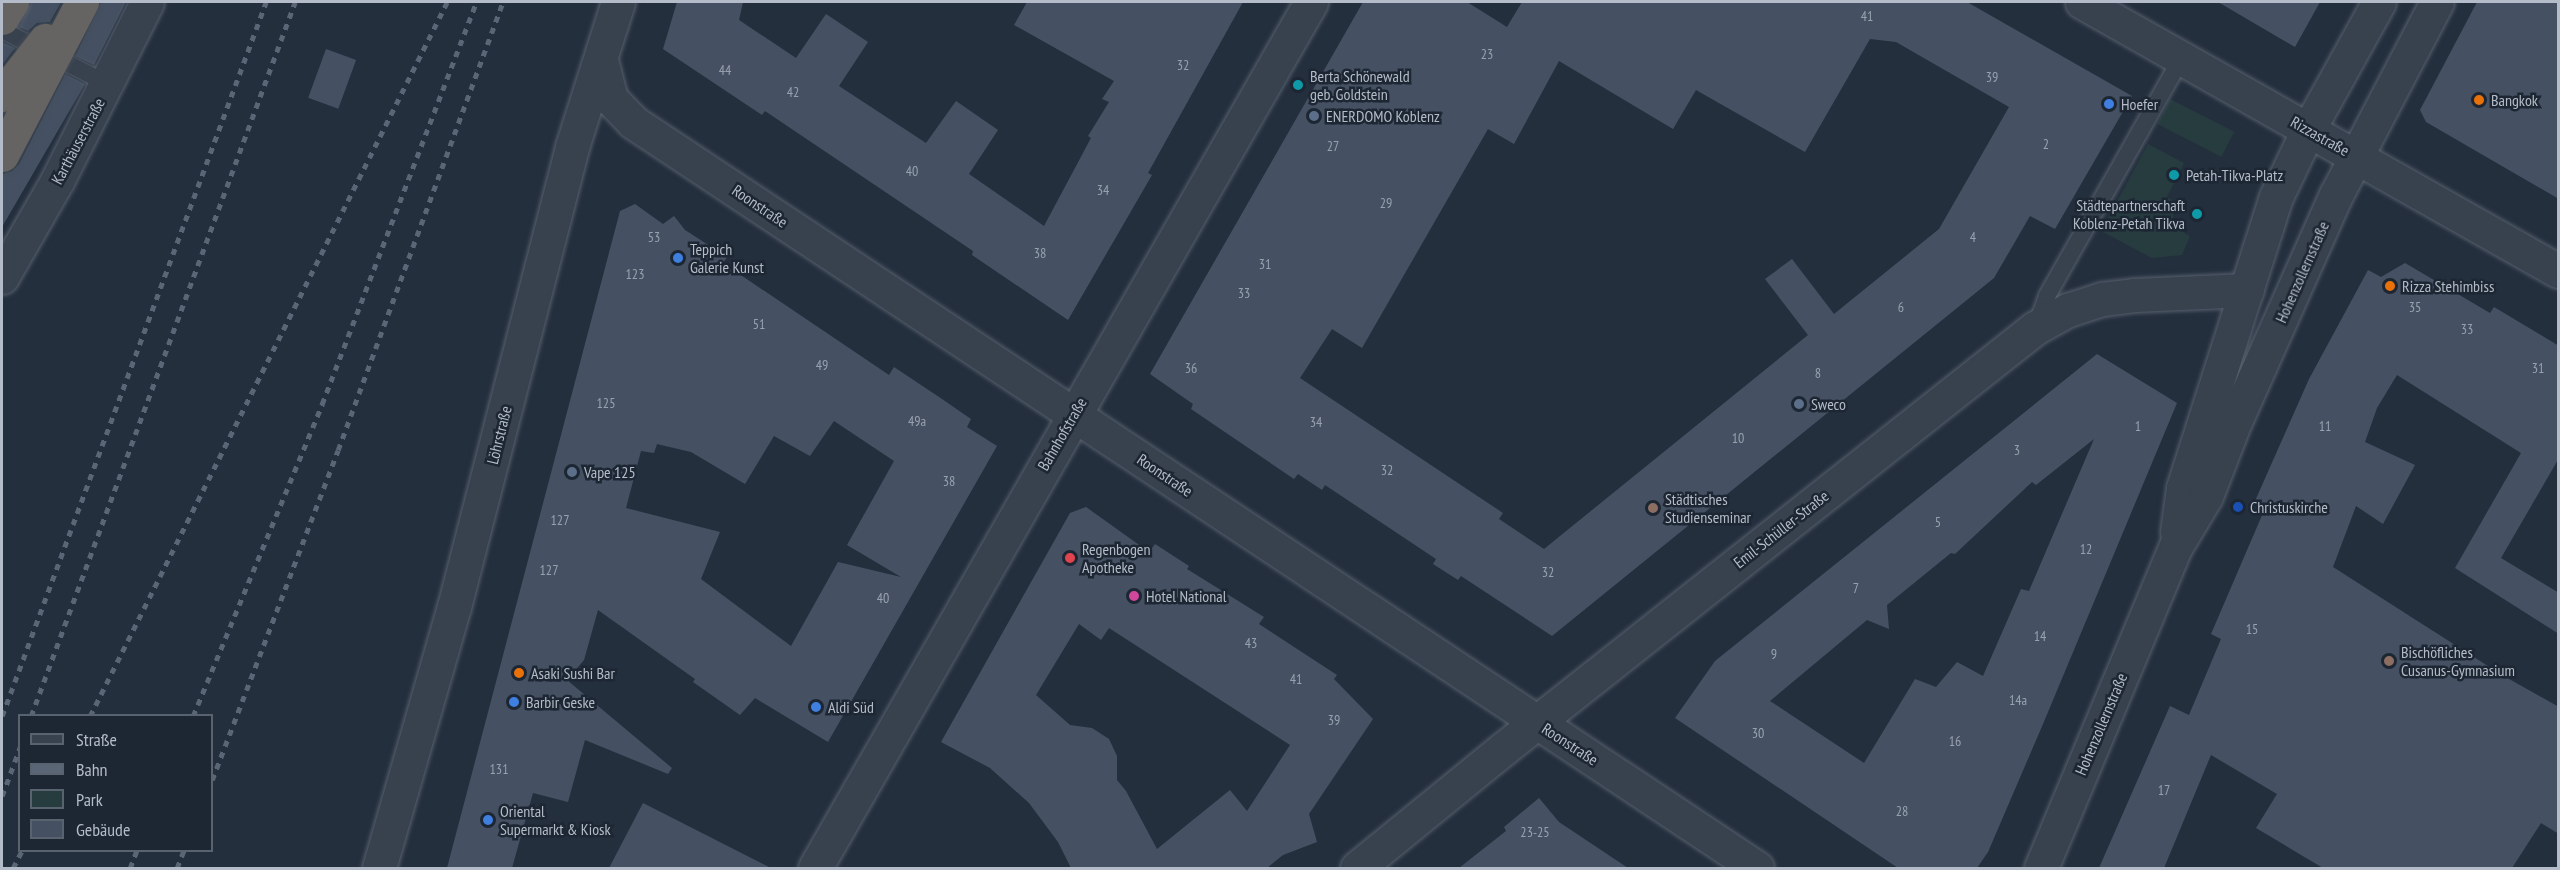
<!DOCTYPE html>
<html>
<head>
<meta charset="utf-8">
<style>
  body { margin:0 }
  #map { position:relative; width:2560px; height:870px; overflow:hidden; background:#242f3e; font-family:"PT Sans Narrow",sans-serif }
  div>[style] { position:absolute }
  .green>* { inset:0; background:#263c3f; transform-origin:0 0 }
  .building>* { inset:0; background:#455162; transform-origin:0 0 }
  .roads { filter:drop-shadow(0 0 2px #565f6c) drop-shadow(0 0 2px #565f6c) }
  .service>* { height:16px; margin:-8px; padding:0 8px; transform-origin:8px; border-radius:8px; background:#38414e }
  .minor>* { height:33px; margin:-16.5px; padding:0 16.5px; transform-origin:16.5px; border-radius:16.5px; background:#38414e }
  .tertiary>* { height:33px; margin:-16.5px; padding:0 16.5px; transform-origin:16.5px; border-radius:16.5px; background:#38414e }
  .trunk>* { height:33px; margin:-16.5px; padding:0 16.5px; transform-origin:16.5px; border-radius:16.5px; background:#656462 }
  .rail>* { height:4.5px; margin-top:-2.25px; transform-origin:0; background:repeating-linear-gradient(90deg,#5a6575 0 6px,transparent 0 12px) }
  .bridges { filter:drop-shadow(0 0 2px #434c59) drop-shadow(0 0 2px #434c59) }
  .trunk-bridge>* { height:33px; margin:-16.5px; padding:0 16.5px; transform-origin:16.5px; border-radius:16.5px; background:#656462 }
  .dots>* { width:16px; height:16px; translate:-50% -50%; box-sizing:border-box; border:3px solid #1d2633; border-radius:50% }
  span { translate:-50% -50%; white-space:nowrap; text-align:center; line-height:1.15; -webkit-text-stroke:5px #1d2633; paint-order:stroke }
  .number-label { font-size:14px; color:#98a1af }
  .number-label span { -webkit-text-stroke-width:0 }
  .poi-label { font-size:16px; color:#b4bcc9 }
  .left { translate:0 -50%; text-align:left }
  .right { translate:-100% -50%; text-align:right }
  .street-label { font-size:16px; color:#b4bcc9 }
  .frame { position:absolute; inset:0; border:3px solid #b4bcc9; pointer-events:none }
  .legend { position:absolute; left:18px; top:714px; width:195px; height:138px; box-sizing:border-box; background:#1d2633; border:2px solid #59626f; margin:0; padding:8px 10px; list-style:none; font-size:18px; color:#b4bcc9 }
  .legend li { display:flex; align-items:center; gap:12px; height:30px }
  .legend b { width:30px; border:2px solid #59626f }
</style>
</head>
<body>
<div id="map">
  <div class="green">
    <div style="left:2170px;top:99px;width:72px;height:28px;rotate:27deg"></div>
    <div style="clip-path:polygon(2148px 144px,2184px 163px,2167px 197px,2177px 203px,2173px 213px,2174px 223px,2181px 231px,2190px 236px,2182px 255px,2152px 258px,2101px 231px)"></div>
  </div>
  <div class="building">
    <div style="clip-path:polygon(31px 2px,61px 2px,50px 22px,37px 23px,28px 31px,19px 27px)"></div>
    <div style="clip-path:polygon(101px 2px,126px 2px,94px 65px,75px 56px)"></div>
    <div style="clip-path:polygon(677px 2px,743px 2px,739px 20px,796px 58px,826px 14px,868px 42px,839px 86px,926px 143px,956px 101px,998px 130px,969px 174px,1044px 226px,1091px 138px,1088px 136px,1109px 102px,1102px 99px,1114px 81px,1014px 25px,1027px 2px,1243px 2px,1148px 173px,1152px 175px,1068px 320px,972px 255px,973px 251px,765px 111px,762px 115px,663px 49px)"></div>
    <div style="clip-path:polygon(evenodd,1363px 2px,1467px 2px,1507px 27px,1522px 2px,1967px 2px,2132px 96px,2055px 229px,2030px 216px,1994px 278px,1552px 636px,1461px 576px,1458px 580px,1433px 564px,1436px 559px,1325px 485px,1322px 490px,1298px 474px,1294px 479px,1191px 409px,1193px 404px,1150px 374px,1363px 2px,1870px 39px,1896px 42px,2009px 107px,1939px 229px,1834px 314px,1792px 259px,1765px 279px,1808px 335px,1544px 549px,1499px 519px,1503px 513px,1300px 378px,1332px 329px,1362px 348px,1488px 129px,1514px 144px,1559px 61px,1673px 129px,1696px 90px,1805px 152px,1870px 39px)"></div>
    <div style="clip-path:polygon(2218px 2px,2320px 2px,2295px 47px)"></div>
    <div style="clip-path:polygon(2477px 2px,2559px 2px,2559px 199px,2426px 122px,2420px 110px)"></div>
    <div style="clip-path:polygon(2px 42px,15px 48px,2px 65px)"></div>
    <div style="left:326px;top:49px;width:32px;height:52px;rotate:20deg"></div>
    <div style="clip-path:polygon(65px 74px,85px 84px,2px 227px,2px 174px,12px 171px,19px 164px)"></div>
    <div style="clip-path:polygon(evenodd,635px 204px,663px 224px,674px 216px,685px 230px,727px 257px,723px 263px,889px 375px,894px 367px,942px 399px,971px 419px,967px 427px,997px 446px,828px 742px,755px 698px,740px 715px,693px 682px,695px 679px,598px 610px,584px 660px,567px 680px,672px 768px,668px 774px,585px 740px,568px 802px,533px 793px,512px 868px,447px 868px,620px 211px,635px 204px,834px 421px,894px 461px,847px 545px,901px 577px,838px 562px,791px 646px,701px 579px,720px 532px,626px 508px,641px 451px,654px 453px,657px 444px,691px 452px,745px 484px,774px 436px,810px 456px,834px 421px)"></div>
    <div style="clip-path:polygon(2405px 263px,2490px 313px,2494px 307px,2559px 346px,2559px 458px,2501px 558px,2559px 593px,2559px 634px,2455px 568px,2521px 453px,2397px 375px,2377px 408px,2365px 442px,2415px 465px,2383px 524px,2356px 506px,2333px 567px,2502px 675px,2559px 707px,2559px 834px,2541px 823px,2512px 868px,2323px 868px,2256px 828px,2277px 794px,2211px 755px,2164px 868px,2099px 868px,2170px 706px,2189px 715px,2221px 639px,2211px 634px,2266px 506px,2255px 501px,2309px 379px,2368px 270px,2381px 277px)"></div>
    <div style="clip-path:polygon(evenodd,2097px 354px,2177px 403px,2043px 724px,1988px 852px,1977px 868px,1898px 868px,1675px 718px,1715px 661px,2097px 354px,2094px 439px,2029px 591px,2021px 589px,1983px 676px,1957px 662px,1936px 687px,1915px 679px,1864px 763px,1770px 701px,1867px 620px,1889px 629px,1887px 605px,1951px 553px,1955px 554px,2032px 482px,2036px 485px,2094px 439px)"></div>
    <div style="clip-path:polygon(evenodd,1086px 507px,1149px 552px,1155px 544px,1189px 566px,1187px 569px,1264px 617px,1259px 624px,1337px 675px,1334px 679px,1373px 719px,1309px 814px,1317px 842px,1283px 855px,1267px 868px,1071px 868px,1058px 842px,1029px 803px,990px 768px,941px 742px,1070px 513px,1086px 507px,1079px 624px,1101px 640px,1109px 628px,1290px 745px,1247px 811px,1230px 790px,1157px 849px,1126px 791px,1117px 780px,1117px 756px,1109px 739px,1092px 728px,1070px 725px,1036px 695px,1079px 624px)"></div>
    <div style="clip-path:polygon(1539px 798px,1559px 822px,1628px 868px,1459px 868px,1506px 831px,1504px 827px)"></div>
    <div style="clip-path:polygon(643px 803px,771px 868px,609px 868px)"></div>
  </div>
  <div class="roads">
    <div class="service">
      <div style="left:2px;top:30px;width:119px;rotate:27deg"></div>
      <div style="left:2037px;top:324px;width:30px;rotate:-70deg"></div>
      <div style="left:2047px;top:296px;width:272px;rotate:-60.5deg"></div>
    </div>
    <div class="minor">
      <div style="left:2082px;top:2px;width:547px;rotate:29.47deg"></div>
      <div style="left:601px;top:60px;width:40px;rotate:75.6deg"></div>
      <div style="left:611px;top:99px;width:32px;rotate:46deg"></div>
      <div style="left:633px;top:122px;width:1349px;rotate:33.57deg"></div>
      <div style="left:2px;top:277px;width:111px;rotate:-60.2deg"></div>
      <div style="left:57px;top:181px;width:200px;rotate:-63.3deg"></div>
      <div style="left:379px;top:868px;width:272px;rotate:-74deg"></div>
      <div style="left:454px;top:607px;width:475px;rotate:-75.6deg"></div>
      <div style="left:572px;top:147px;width:152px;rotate:-72.4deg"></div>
      <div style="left:815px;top:868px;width:998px;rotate:-60.2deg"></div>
      <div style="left:1357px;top:868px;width:188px;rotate:-39.2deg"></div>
      <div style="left:1503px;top:749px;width:678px;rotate:-38.36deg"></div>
      <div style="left:2035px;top:328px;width:38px;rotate:-29deg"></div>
      <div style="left:2068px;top:310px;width:36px;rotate:-18deg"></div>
      <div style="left:2102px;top:299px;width:32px;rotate:-7deg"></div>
      <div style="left:2134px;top:295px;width:113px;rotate:-2.5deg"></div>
    </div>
    <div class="tertiary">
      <div style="left:2177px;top:532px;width:44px;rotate:-82.2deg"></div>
      <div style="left:2183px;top:488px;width:305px;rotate:-72.3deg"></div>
      <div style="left:2276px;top:197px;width:74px;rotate:-64.5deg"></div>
      <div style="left:2308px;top:130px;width:146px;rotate:-61deg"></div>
      <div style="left:2041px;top:868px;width:349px;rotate:-67.3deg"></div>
      <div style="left:2176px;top:546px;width:58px;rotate:-59deg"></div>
      <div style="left:2206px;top:496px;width:75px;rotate:-68.9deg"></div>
      <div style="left:2233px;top:426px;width:253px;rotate:-66deg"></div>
      <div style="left:2336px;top:195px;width:218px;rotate:-62.4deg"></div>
    </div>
    <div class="trunk">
      <div style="left:2px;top:18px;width:19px;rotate:-58deg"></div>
    </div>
  </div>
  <div class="rail">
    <div style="left:2px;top:716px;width:761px;rotate:-69.71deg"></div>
    <div style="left:31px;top:716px;width:761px;rotate:-69.71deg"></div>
    <div style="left:90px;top:716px;width:798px;rotate:-63.43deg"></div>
    <div style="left:193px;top:716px;width:338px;rotate:-67.5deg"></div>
    <div style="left:322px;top:404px;width:430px;rotate:-69deg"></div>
    <div style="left:212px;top:780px;width:353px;rotate:-69.1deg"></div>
    <div style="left:338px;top:450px;width:477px;rotate:-69.8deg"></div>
    <div style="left:2px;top:796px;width:52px;rotate:-69.8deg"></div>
    <div style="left:13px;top:868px;width:20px;rotate:-63deg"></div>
    <div style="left:130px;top:868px;width:19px;rotate:-69deg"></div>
    <div style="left:177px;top:868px;width:19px;rotate:-69deg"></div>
  </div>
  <div class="bridges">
    <div class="trunk-bridge">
      <div style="left:2px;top:95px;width:70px;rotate:-52deg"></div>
      <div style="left:2px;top:155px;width:173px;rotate:-62.4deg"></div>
    </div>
  </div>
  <div class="dots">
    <div style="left:1298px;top:85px;background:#0f9aa8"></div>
    <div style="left:2479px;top:100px;background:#e8710a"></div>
    <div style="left:2109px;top:104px;background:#3f7fe0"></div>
    <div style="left:1314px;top:116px;background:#5c6f8a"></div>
    <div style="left:2174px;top:175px;background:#0f9aa8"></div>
    <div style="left:2197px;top:214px;background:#0f9aa8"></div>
    <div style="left:678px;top:258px;background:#3f7fe0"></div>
    <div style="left:2390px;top:286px;background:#e8710a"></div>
    <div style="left:1799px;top:404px;background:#5c6f8a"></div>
    <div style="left:572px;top:472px;background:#5c6f8a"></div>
    <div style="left:2238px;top:507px;background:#1a4fb4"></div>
    <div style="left:1653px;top:508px;background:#8d6e63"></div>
    <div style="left:1070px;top:558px;background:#e0444e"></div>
    <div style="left:1134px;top:596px;background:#d1479c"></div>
    <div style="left:2389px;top:661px;background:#8d6e63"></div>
    <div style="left:519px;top:673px;background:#e8710a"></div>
    <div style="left:514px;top:702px;background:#3f7fe0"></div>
    <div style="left:816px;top:707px;background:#3f7fe0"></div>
    <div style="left:488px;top:820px;background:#3f7fe0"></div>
  </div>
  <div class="number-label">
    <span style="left:1867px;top:16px">41</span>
    <span style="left:1487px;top:54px">23</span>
    <span style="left:1183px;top:65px">32</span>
    <span style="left:725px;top:70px">44</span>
    <span style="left:1992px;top:77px">39</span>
    <span style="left:793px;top:92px">42</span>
    <span style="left:2046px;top:144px">2</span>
    <span style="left:1333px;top:146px">27</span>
    <span style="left:912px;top:171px">40</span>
    <span style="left:1103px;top:190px">34</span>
    <span style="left:1386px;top:203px">29</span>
    <span style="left:654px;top:237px">53</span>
    <span style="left:1973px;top:237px">4</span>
    <span style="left:1040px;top:253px">38</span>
    <span style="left:1265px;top:264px">31</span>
    <span style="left:635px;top:274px">123</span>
    <span style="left:1244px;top:293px">33</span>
    <span style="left:1901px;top:307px">6</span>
    <span style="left:2415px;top:307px">35</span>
    <span style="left:759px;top:324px">51</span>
    <span style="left:2467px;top:329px">33</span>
    <span style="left:822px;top:365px">49</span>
    <span style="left:1191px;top:368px">36</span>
    <span style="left:2538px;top:368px">31</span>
    <span style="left:1818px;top:373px">8</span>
    <span style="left:606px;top:403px">125</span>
    <span style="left:917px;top:421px">49a</span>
    <span style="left:1316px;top:422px">34</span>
    <span style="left:2138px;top:426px">1</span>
    <span style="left:2325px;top:426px">11</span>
    <span style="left:1738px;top:438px">10</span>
    <span style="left:2017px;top:450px">3</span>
    <span style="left:1387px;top:470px">32</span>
    <span style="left:949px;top:481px">38</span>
    <span style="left:560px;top:520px">127</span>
    <span style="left:1938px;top:522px">5</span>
    <span style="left:2086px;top:549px">12</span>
    <span style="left:549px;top:570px">127</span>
    <span style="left:1548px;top:572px">32</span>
    <span style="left:1856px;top:588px">7</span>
    <span style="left:883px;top:598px">40</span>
    <span style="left:2252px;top:629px">15</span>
    <span style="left:2040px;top:636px">14</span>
    <span style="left:1251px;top:643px">43</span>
    <span style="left:1774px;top:654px">9</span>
    <span style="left:1296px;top:679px">41</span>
    <span style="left:2018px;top:700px">14a</span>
    <span style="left:1334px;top:720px">39</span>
    <span style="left:1758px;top:733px">30</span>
    <span style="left:1955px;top:741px">16</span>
    <span style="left:499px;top:769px">131</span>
    <span style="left:2164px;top:790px">17</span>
    <span style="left:1902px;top:811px">28</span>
    <span style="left:1535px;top:832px">23-25</span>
  </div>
  <div class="poi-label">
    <span class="left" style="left:1310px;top:85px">Berta Schönewald<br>geb. Goldstein</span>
    <span class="left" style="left:2491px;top:100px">Bangkok</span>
    <span class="left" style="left:2121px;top:104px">Hoefer</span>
    <span class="left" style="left:1326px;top:116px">ENERDOMO Koblenz</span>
    <span class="left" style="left:2186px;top:175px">Petah-Tikva-Platz</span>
    <span class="right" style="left:2185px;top:214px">Städtepartnerschaft<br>Koblenz-Petah Tikva</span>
    <span class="left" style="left:690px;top:258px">Teppich<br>Galerie Kunst</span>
    <span class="left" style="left:2402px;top:286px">Rizza Stehimbiss</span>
    <span class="left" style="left:1811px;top:404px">Sweco</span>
    <span class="left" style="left:584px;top:472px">Vape 125</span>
    <span class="left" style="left:1665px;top:508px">Städtisches<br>Studienseminar</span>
    <span class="left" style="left:2250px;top:507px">Christuskirche</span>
    <span class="left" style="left:1082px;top:558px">Regenbogen<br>Apotheke</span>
    <span class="left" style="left:1146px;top:596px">Hotel National</span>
    <span class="left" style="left:2401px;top:661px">Bischöfliches<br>Cusanus-Gymnasium</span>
    <span class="left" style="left:531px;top:673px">Asaki Sushi Bar</span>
    <span class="left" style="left:526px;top:702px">Barbir Geske</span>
    <span class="left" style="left:828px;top:707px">Aldi Süd</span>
    <span class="left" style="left:500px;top:820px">Oriental<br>Supermarkt &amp; Kiosk</span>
  </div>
  <div class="street-label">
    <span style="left:2320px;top:136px;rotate:29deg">Rizzastraße</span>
    <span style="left:78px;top:141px;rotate:-62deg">Karthäuserstraße</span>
    <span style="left:760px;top:206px;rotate:34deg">Roonstraße</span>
    <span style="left:2302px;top:272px;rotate:-66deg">Hohenzollernstraße</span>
    <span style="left:1062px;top:434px;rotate:-60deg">Bahnhofstraße</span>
    <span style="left:499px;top:435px;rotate:-76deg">Löhrstraße</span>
    <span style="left:1165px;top:475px;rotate:34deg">Roonstraße</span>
    <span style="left:1781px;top:529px;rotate:-38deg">Emil-Schüller-Straße</span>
    <span style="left:2101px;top:724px;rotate:-67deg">Hohenzollernstraße</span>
    <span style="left:1570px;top:744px;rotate:33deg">Roonstraße</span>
  </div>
  <div class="frame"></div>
  <ul class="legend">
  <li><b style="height:8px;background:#38414e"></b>Straße</li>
  <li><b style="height:8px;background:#5a6575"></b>Bahn</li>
  <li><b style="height:16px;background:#263c3f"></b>Park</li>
  <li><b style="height:16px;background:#455162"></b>Gebäude</li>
  </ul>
</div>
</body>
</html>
